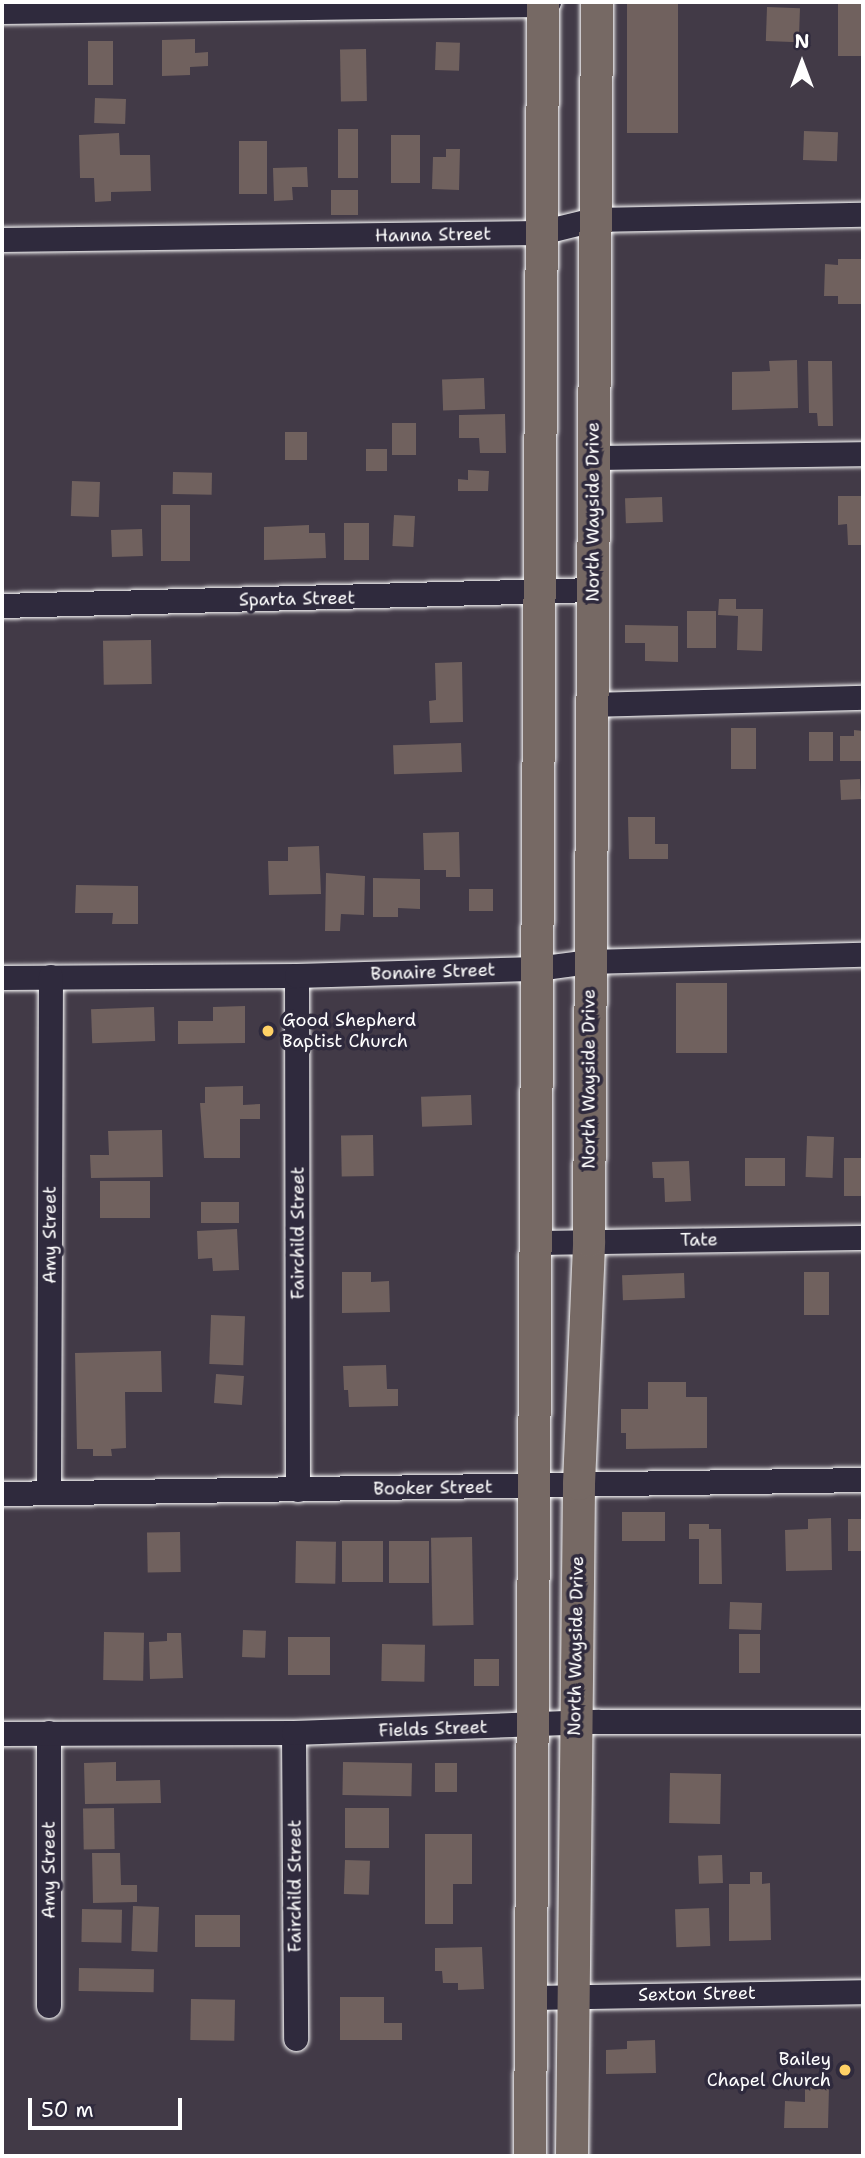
<!DOCTYPE html>
<html>
<head>
<meta charset="utf-8">
<style>
  body { margin:0 }
  #map { position:relative; width:865px; height:2158px; overflow:hidden; background:#423a47; font-family:"Shantell Sans",sans-serif }
  div>[style] { position:absolute }
  .building>* { inset:0; background:#70615e; transform-origin:0 0 }
  .roads { filter:drop-shadow(0 0 2px #fff) drop-shadow(0 0 2px #fff) }
  .minor>* { height:24px; margin:-12px; padding:0 12px; transform-origin:12px; border-radius:12px; background:#2f2a3d }
  .major>* { height:32px; margin:-16px; padding:0 16px; transform-origin:16px; border-radius:16px; background:#766964 }
  .dots>* { width:19px; height:19px; translate:-50% -50%; box-sizing:border-box; border:4px solid #2f2a3d; border-radius:50% }
  span { translate:-50% -50%; white-space:nowrap; text-align:center; line-height:1.15; -webkit-text-stroke:7px #2f2a3d; paint-order:stroke }
  .street-label { font-size:18px; color:#fff }
  .poi-label { font-size:18px; color:#fff }
  .left { translate:0 -50%; text-align:left }
  .right { translate:-100% -50%; text-align:right }
  .frame { position:absolute; inset:0; border:4px solid #fff; pointer-events:none }
  .north { position:absolute; left:767px; top:28px; width:70px; height:70px; -webkit-text-stroke:5px #2f2a3d; paint-order:stroke; rotate:0deg; font-size:19px; font-weight:700; line-height:28px; text-align:center; color:#fff }
  .north::after { content:''; display:block; margin:auto; width:24px; height:32px; background:#fff; clip-path:polygon(50% 0,100% 100%,50% 72%,0 100%) }
  .scale { position:absolute; left:28px; top:2098px; width:154px; height:32px; box-sizing:border-box; border:4px solid #fff; border-top:0; padding-left:9px; font-size:21px; line-height:24px; white-space:nowrap; color:#fff; -webkit-text-stroke:5px #2f2a3d; paint-order:stroke }
</style>
</head>
<body>
<div id="map">
  <div class="building">
    <div style="left:838px;top:2px;width:25px;height:54px"></div>
    <div style="left:627px;top:4px;width:51px;height:129px"></div>
    <div style="left:767px;top:7px;width:33px;height:34px;rotate:2deg"></div>
    <div style="clip-path:polygon(195px 39px,195px 53px,208px 52px,208px 66px,190px 67px,190px 75px,162px 76px,162px 40px)"></div>
    <div style="left:88px;top:41px;width:25px;height:44px"></div>
    <div style="left:436px;top:42px;width:24px;height:28px;rotate:2deg"></div>
    <div style="left:366px;top:49px;width:52px;height:26px;rotate:89deg"></div>
    <div style="left:95px;top:98px;width:31px;height:25px;rotate:2deg"></div>
    <div style="left:338px;top:129px;width:20px;height:49px"></div>
    <div style="left:804px;top:131px;width:34px;height:29px;rotate:2deg"></div>
    <div style="clip-path:polygon(119px 133px,120px 155px,150px 155px,151px 191px,111px 192px,111px 201px,95px 202px,94px 178px,80px 178px,79px 135px)"></div>
    <div style="left:391px;top:135px;width:29px;height:48px"></div>
    <div style="left:239px;top:141px;width:28px;height:53px"></div>
    <div style="clip-path:polygon(446px 149px,460px 149px,459px 190px,432px 189px,433px 157px,446px 157px)"></div>
    <div style="clip-path:polygon(307px 167px,308px 187px,292px 187px,293px 200px,274px 201px,273px 168px)"></div>
    <div style="left:358px;top:190px;width:25px;height:27px;rotate:90deg"></div>
    <div style="clip-path:polygon(838px 259px,863px 259px,863px 304px,838px 304px,838px 296px,824px 296px,825px 264px,838px 265px)"></div>
    <div style="clip-path:polygon(797px 360px,798px 408px,732px 410px,732px 372px,770px 371px,769px 361px)"></div>
    <div style="clip-path:polygon(808px 361px,832px 361px,833px 426px,818px 426px,817px 413px,809px 413px)"></div>
    <div style="left:484px;top:378px;width:31px;height:42px;rotate:88deg"></div>
    <div style="clip-path:polygon(505px 414px,506px 453px,480px 453px,479px 438px,459px 438px,459px 415px)"></div>
    <div style="left:392px;top:423px;width:24px;height:32px"></div>
    <div style="left:285px;top:432px;width:22px;height:28px"></div>
    <div style="left:366px;top:449px;width:21px;height:22px"></div>
    <div style="clip-path:polygon(468px 470px,489px 471px,488px 491px,458px 491px,458px 479px,468px 480px)"></div>
    <div style="left:173px;top:472px;width:39px;height:22px;rotate:1deg"></div>
    <div style="left:72px;top:481px;width:28px;height:35px;rotate:2deg"></div>
    <div style="clip-path:polygon(838px 496px,863px 496px,863px 545px,848px 545px,847px 524px,838px 525px)"></div>
    <div style="left:662px;top:497px;width:25px;height:37px;rotate:88deg"></div>
    <div style="left:161px;top:505px;width:29px;height:56px"></div>
    <div style="left:394px;top:515px;width:21px;height:31px;rotate:3deg"></div>
    <div style="left:344px;top:523px;width:25px;height:37px"></div>
    <div style="clip-path:polygon(309px 525px,309px 533px,325px 533px,326px 558px,264px 560px,264px 527px)"></div>
    <div style="left:142px;top:529px;width:27px;height:31px;rotate:88deg"></div>
    <div style="clip-path:polygon(719px 599px,736px 599px,736px 609px,763px 609px,762px 651px,737px 650px,738px 616px,718px 615px)"></div>
    <div style="left:687px;top:611px;width:29px;height:37px"></div>
    <div style="clip-path:polygon(625px 625px,678px 626px,678px 662px,645px 661px,645px 643px,625px 643px)"></div>
    <div style="left:151px;top:640px;width:44px;height:48px;rotate:89deg"></div>
    <div style="clip-path:polygon(462px 662px,463px 722px,430px 723px,429px 701px,436px 700px,435px 663px)"></div>
    <div style="left:731px;top:728px;width:25px;height:41px"></div>
    <div style="clip-path:polygon(854px 730px,863px 731px,863px 761px,840px 761px,840px 736px,854px 736px)"></div>
    <div style="left:809px;top:732px;width:24px;height:29px"></div>
    <div style="left:461px;top:743px;width:29px;height:68px;rotate:88deg"></div>
    <div style="left:860px;top:779px;width:20px;height:20px;rotate:87deg"></div>
    <div style="clip-path:polygon(628px 817px,655px 817px,655px 844px,668px 844px,668px 859px,629px 859px)"></div>
    <div style="clip-path:polygon(459px 832px,460px 877px,446px 877px,446px 870px,424px 870px,423px 833px)"></div>
    <div style="clip-path:polygon(319px 846px,321px 894px,269px 895px,268px 861px,288px 861px,288px 847px)"></div>
    <div style="clip-path:polygon(326px 873px,365px 876px,364px 915px,341px 914px,340px 931px,325px 931px)"></div>
    <div style="clip-path:polygon(373px 878px,420px 879px,420px 909px,398px 908px,398px 917px,373px 917px)"></div>
    <div style="clip-path:polygon(76px 885px,138px 886px,138px 924px,112px 924px,113px 913px,75px 913px)"></div>
    <div style="left:469px;top:889px;width:24px;height:22px"></div>
    <div style="left:676px;top:983px;width:51px;height:70px"></div>
    <div style="clip-path:polygon(245px 1006px,245px 1043px,178px 1044px,178px 1021px,213px 1021px,213px 1007px)"></div>
    <div style="left:154px;top:1007px;width:34px;height:63px;rotate:88deg"></div>
    <div style="clip-path:polygon(243px 1086px,243px 1105px,260px 1104px,260px 1119px,240px 1119px,240px 1158px,204px 1158px,200px 1103px,205px 1103px,205px 1087px)"></div>
    <div style="left:471px;top:1095px;width:30px;height:50px;rotate:88deg"></div>
    <div style="clip-path:polygon(162px 1130px,163px 1177px,91px 1178px,90px 1155px,109px 1155px,108px 1131px)"></div>
    <div style="left:373px;top:1135px;width:41px;height:32px;rotate:89deg"></div>
    <div style="left:807px;top:1136px;width:27px;height:41px;rotate:2deg"></div>
    <div style="left:745px;top:1158px;width:40px;height:28px"></div>
    <div style="left:844px;top:1158px;width:19px;height:38px"></div>
    <div style="clip-path:polygon(689px 1161px,691px 1201px,665px 1202px,664px 1178px,653px 1178px,652px 1162px)"></div>
    <div style="left:100px;top:1181px;width:50px;height:37px"></div>
    <div style="left:201px;top:1202px;width:38px;height:21px"></div>
    <div style="clip-path:polygon(237px 1229px,239px 1270px,213px 1271px,212px 1258px,198px 1259px,197px 1231px)"></div>
    <div style="clip-path:polygon(342px 1272px,371px 1272px,371px 1282px,389px 1281px,390px 1312px,342px 1313px)"></div>
    <div style="left:804px;top:1272px;width:25px;height:43px"></div>
    <div style="left:684px;top:1273px;width:25px;height:62px;rotate:88deg"></div>
    <div style="left:211px;top:1315px;width:34px;height:49px;rotate:2deg"></div>
    <div style="clip-path:polygon(161px 1351px,162px 1392px,125px 1392px,126px 1448px,111px 1449px,112px 1456px,93px 1456px,93px 1449px,77px 1449px,75px 1353px)"></div>
    <div style="clip-path:polygon(386px 1365px,387px 1389px,398px 1389px,398px 1406px,349px 1407px,348px 1390px,344px 1390px,343px 1366px)"></div>
    <div style="left:216px;top:1374px;width:28px;height:29px;rotate:4deg"></div>
    <div style="clip-path:polygon(648px 1382px,686px 1382px,686px 1397px,707px 1397px,707px 1448px,626px 1449px,626px 1433px,621px 1433px,621px 1409px,648px 1409px)"></div>
    <div style="left:665px;top:1512px;width:29px;height:43px;rotate:90deg"></div>
    <div style="clip-path:polygon(831px 1518px,832px 1570px,786px 1571px,785px 1530px,808px 1529px,808px 1519px)"></div>
    <div style="left:848px;top:1519px;width:15px;height:32px"></div>
    <div style="clip-path:polygon(689px 1524px,709px 1524px,709px 1529px,721px 1529px,722px 1584px,699px 1584px,699px 1539px,689px 1539px)"></div>
    <div style="left:180px;top:1532px;width:40px;height:33px;rotate:89deg"></div>
    <div style="left:472px;top:1537px;width:88px;height:41px;rotate:89deg"></div>
    <div style="left:296px;top:1541px;width:40px;height:42px;rotate:1deg"></div>
    <div style="left:342px;top:1541px;width:41px;height:41px"></div>
    <div style="left:389px;top:1541px;width:40px;height:42px"></div>
    <div style="left:730px;top:1602px;width:32px;height:27px;rotate:2deg"></div>
    <div style="left:243px;top:1630px;width:23px;height:27px;rotate:2deg"></div>
    <div style="left:104px;top:1632px;width:40px;height:48px;rotate:1deg"></div>
    <div style="clip-path:polygon(167px 1633px,181px 1633px,183px 1678px,150px 1679px,149px 1642px,167px 1641px)"></div>
    <div style="left:739px;top:1634px;width:21px;height:39px"></div>
    <div style="left:288px;top:1637px;width:42px;height:38px"></div>
    <div style="left:382px;top:1644px;width:43px;height:37px;rotate:1deg"></div>
    <div style="left:474px;top:1659px;width:25px;height:27px"></div>
    <div style="clip-path:polygon(116px 1762px,116px 1781px,160px 1780px,161px 1803px,85px 1804px,84px 1763px)"></div>
    <div style="left:343px;top:1762px;width:69px;height:33px;rotate:1deg"></div>
    <div style="left:435px;top:1763px;width:22px;height:29px"></div>
    <div style="left:670px;top:1773px;width:51px;height:50px;rotate:1deg"></div>
    <div style="left:114px;top:1808px;width:41px;height:31px;rotate:89deg"></div>
    <div style="left:345px;top:1808px;width:44px;height:40px"></div>
    <div style="clip-path:polygon(425px 1834px,472px 1834px,472px 1884px,453px 1884px,453px 1924px,425px 1924px)"></div>
    <div style="clip-path:polygon(92px 1853px,120px 1853px,121px 1885px,137px 1885px,137px 1902px,93px 1903px)"></div>
    <div style="left:722px;top:1855px;width:28px;height:24px;rotate:88deg"></div>
    <div style="left:345px;top:1860px;width:25px;height:34px;rotate:2deg"></div>
    <div style="clip-path:polygon(750px 1872px,762px 1872px,762px 1884px,770px 1883px,771px 1940px,729px 1941px,729px 1884px,750px 1884px)"></div>
    <div style="left:133px;top:1906px;width:26px;height:45px;rotate:2deg"></div>
    <div style="left:709px;top:1908px;width:38px;height:34px;rotate:88deg"></div>
    <div style="left:82px;top:1909px;width:40px;height:33px;rotate:1deg"></div>
    <div style="left:240px;top:1915px;width:32px;height:45px;rotate:90deg"></div>
    <div style="clip-path:polygon(482px 1947px,484px 1989px,458px 1990px,458px 1983px,443px 1983px,442px 1971px,435px 1971px,435px 1948px)"></div>
    <div style="left:79px;top:1968px;width:75px;height:23px;rotate:1deg"></div>
    <div style="clip-path:polygon(340px 1997px,384px 1997px,384px 2023px,402px 2023px,402px 2040px,340px 2040px)"></div>
    <div style="left:191px;top:1999px;width:44px;height:41px;rotate:1deg"></div>
    <div style="clip-path:polygon(655px 2040px,656px 2073px,606px 2074px,606px 2050px,627px 2049px,627px 2041px)"></div>
    <div style="clip-path:polygon(805px 2087px,829px 2087px,828px 2128px,784px 2128px,785px 2101px,805px 2102px)"></div>
  </div>
  <div class="roads">
    <div class="minor">
      <div style="left:2px;top:12px;width:541px;rotate:-0.74deg"></div>
      <div style="left:543px;top:5px;width:7px;rotate:-27deg"></div>
      <div style="left:2px;top:240px;width:539px;rotate:-0.74deg"></div>
      <div style="left:541px;top:233px;width:55px;rotate:-13.8deg"></div>
      <div style="left:594px;top:220px;width:269px;rotate:-1.1deg"></div>
      <div style="left:593px;top:458px;width:270px;rotate:-0.8deg"></div>
      <div style="left:2px;top:606px;width:590px;rotate:-1.55deg"></div>
      <div style="left:592px;top:705px;width:271px;rotate:-1.5deg"></div>
      <div style="left:297px;top:976px;width:514px;rotate:89.89deg"></div>
      <div style="left:2px;top:978px;width:295px;rotate:-0.4deg"></div>
      <div style="left:297px;top:976px;width:240px;rotate:-1.7deg"></div>
      <div style="left:537px;top:969px;width:52px;rotate:-7.7deg"></div>
      <div style="left:589px;top:962px;width:274px;rotate:-1.5deg"></div>
      <div style="left:535px;top:1243px;width:328px;rotate:-0.9deg"></div>
      <div style="left:49px;top:1493px;width:516px;rotate:-89.78deg"></div>
      <div style="left:2px;top:1494px;width:861px;rotate:-0.93deg"></div>
      <div style="left:49px;top:1733px;width:273px;rotate:90deg"></div>
      <div style="left:294px;top:1733px;width:306px;rotate:89.6deg"></div>
      <div style="left:2px;top:1734px;width:292px;rotate:-0.2deg"></div>
      <div style="left:294px;top:1733px;width:305px;rotate:-2.1deg"></div>
      <div style="left:599px;top:1722px;width:264px"></div>
      <div style="left:531px;top:1998px;width:332px;rotate:-1deg"></div>
    </div>
    <div class="major">
      <div style="left:530px;top:2156px;width:2154px;rotate:-89.65deg"></div>
      <div style="left:572px;top:2156px;width:672px;rotate:-89.4deg"></div>
      <div style="left:579px;top:1484px;width:243px;rotate:-87.6deg"></div>
      <div style="left:589px;top:1241px;width:1239px;rotate:-89.63deg"></div>
    </div>
  </div>
  <div class="dots">
    <div style="left:268px;top:1031px;background:#ffd166"></div>
    <div style="left:845px;top:2070px;background:#ffd166"></div>
  </div>
  <div class="street-label">
    <span style="left:433px;top:235px;rotate:-1deg">Hanna Street</span>
    <span style="left:593px;top:512px;rotate:-90deg">North Wayside Drive</span>
    <span style="left:297px;top:599px;rotate:-1deg">Sparta Street</span>
    <span style="left:433px;top:972px;rotate:-2deg">Bonaire Street</span>
    <span style="left:589px;top:1079px;rotate:-90deg">North Wayside Drive</span>
    <span style="left:298px;top:1233px;rotate:-90deg">Fairchild Street</span>
    <span style="left:50px;top:1235px;rotate:-90deg">Amy Street</span>
    <span style="left:699px;top:1240px;rotate:-1deg">Tate</span>
    <span style="left:433px;top:1488px;rotate:-1deg">Booker Street</span>
    <span style="left:576px;top:1646px;rotate:-89deg">North Wayside Drive</span>
    <span style="left:433px;top:1729px;rotate:-2deg">Fields Street</span>
    <span style="left:49px;top:1870px;rotate:-90deg">Amy Street</span>
    <span style="left:295px;top:1886px;rotate:-90deg">Fairchild Street</span>
    <span style="left:697px;top:1994px;rotate:-1deg">Sexton Street</span>
  </div>
  <div class="poi-label">
    <span class="left" style="left:282px;top:1031px">Good Shepherd<br>Baptist Church</span>
    <span class="right" style="left:831px;top:2070px">Bailey<br>Chapel Church</span>
  </div>
  <div class="frame"></div>
  <div class="north">N</div>
  <div class="scale">50 m</div>
</div>
</body>
</html>
